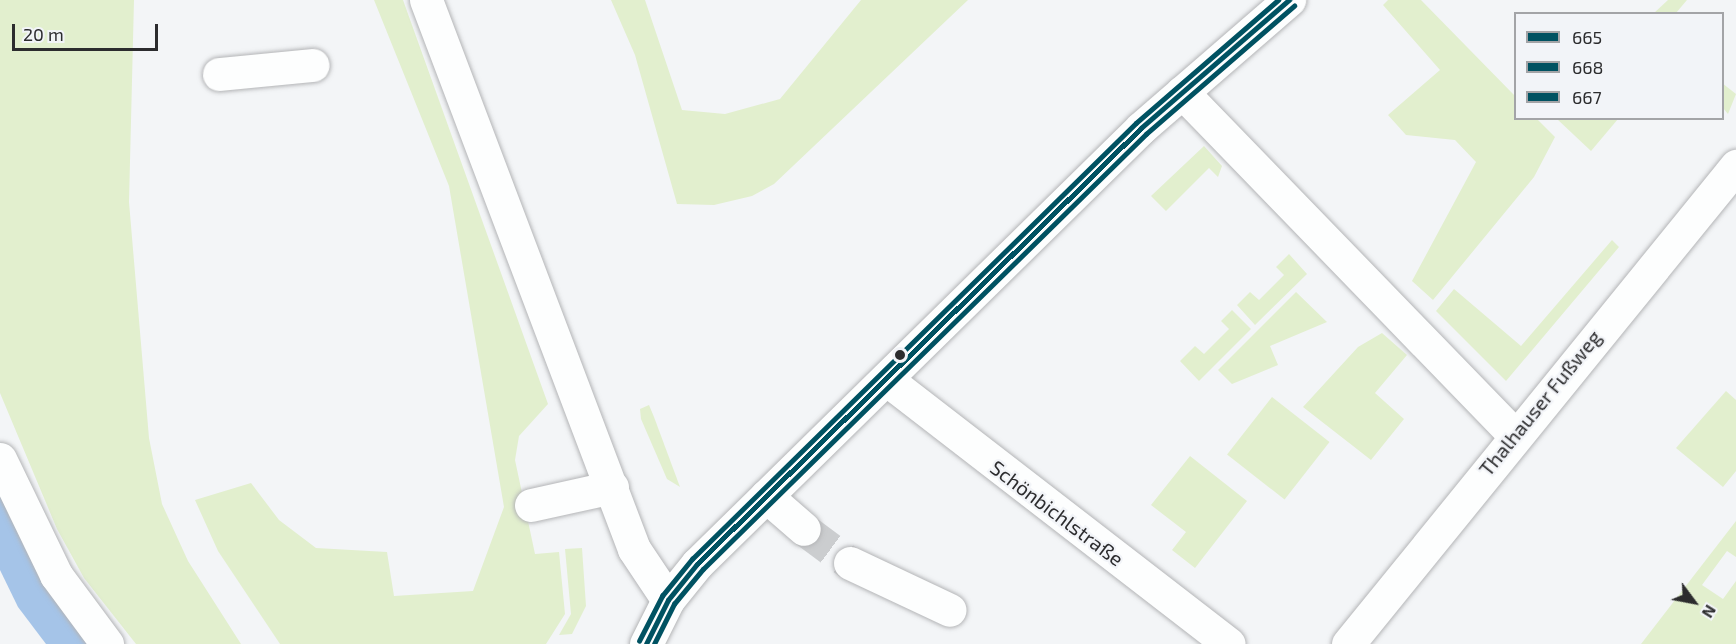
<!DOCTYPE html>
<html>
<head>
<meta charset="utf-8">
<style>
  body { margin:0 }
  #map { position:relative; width:1736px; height:644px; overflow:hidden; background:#f3f5f7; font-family:"Exo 2",sans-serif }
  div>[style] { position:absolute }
  .green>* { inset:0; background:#e2efce; transform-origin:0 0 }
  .water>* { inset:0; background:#a5c4e8 }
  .minor-tunnel>* { height:33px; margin-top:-16.5px; transform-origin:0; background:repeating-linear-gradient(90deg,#cbcdcf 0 33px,transparent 0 49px) }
  .roads { filter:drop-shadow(0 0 2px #b4b5b7) drop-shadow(0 0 2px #b4b5b7) }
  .minor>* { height:33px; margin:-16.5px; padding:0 16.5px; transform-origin:16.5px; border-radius:16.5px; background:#fdfefe }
  .major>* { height:33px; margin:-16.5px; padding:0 16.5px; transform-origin:16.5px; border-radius:16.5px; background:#fdfefe }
  .bus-1>* { height:4.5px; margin:-2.25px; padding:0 2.25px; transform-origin:2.25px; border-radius:2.25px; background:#005262 }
  .bus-2>* { height:4.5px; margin:-2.25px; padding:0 2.25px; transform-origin:2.25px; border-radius:2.25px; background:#005262 }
  .bus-3>* { height:4.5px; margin:-2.25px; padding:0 2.25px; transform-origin:2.25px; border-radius:2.25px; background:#005262 }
  .dots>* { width:16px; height:16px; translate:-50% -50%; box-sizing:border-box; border:3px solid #f2f4f8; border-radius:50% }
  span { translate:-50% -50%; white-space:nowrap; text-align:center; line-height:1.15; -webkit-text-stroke:4.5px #f2f4f8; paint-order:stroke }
  .street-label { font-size:20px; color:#2c2c2e }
  .legend { position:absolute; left:1514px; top:12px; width:210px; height:108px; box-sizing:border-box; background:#f2f4f8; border:2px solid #a3a4a7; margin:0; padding:8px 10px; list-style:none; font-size:18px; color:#2c2c2e }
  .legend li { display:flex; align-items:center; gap:12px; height:30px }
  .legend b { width:30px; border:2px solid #a3a4a7 }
  .north { position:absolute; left:1664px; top:572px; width:60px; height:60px; -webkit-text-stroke:4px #f2f4f8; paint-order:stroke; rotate:122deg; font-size:16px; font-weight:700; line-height:24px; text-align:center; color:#2c2c2e }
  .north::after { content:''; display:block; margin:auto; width:21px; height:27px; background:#2c2c2e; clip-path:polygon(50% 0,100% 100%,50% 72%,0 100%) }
  .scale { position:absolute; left:12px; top:24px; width:146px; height:27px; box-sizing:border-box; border:3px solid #2c2c2e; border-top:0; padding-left:8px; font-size:18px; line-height:21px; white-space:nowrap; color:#2c2c2e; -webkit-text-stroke:4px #f2f4f8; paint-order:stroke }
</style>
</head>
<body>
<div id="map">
  <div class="green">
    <div style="clip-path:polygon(0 0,134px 0,129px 202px,149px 438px,162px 504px,188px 561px,241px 644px,136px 644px,84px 578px,57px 529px,0 393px)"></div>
    <div style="clip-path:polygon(374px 0,403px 0,548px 404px,519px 436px,515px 460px,535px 554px,559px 552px,565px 614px,546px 644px,280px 644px,218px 551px,195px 500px,251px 483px,279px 520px,316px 548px,387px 552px,394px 596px,473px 591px,504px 507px,449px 186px)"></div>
    <div style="clip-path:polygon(611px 0,645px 0,682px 110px,725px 114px,780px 99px,861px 0,968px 0,774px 184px,752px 196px,714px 205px,677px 204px,635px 55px)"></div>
    <div style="clip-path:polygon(1388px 0,1421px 0,1515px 96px,1516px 118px,1537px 119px,1555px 137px,1534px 177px,1433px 300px,1412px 281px,1476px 162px,1455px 140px,1406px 135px,1388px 115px,1440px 70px,1383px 5px)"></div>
    <div style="clip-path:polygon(1668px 0,1687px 0,1676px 13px,1654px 13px)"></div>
    <div style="clip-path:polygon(1722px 83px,1736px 94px,1728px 114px,1723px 108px)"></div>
    <div style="clip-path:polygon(1557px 119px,1618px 119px,1591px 151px)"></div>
    <div style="clip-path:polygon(1204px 146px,1222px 166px,1218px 177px,1209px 168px,1166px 211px,1151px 196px)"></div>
    <div style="clip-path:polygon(1612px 240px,1619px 247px,1506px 381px,1436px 311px,1454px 289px,1521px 346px)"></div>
    <div style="clip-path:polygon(1289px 254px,1307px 274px,1255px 325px,1237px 305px,1250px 292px,1259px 300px,1284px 275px,1276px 267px)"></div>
    <div style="clip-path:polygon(1296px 292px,1327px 322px,1270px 346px,1278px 365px,1232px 384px,1218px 370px)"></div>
    <div style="clip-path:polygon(1232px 310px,1251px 329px,1199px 381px,1180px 361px,1195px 346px,1204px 354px,1229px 329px,1221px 321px)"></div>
    <div style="clip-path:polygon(1382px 333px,1407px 355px,1375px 393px,1404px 419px,1371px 460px,1303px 407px,1358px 347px)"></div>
    <div style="clip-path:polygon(1726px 391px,1736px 400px,1736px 471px,1723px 487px,1676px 448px)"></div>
    <div style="left:1272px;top:397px;width:73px;height:73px;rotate:38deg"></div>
    <div style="clip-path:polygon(649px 405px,654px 417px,680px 487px,667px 479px,641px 419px,640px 409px)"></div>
    <div style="clip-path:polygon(1190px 456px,1247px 501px,1195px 568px,1172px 550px,1186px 532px,1151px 505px)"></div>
    <div style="clip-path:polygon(1736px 521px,1736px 557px,1727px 551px,1702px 585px,1723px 599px,1736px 581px,1736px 644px,1641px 644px)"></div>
    <div style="clip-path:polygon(582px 548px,586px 606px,572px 634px,559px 635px,571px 614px,565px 549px)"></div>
  </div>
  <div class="water">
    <div style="clip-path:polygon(0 486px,89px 644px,46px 644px,18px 607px,0 570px)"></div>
  </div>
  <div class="minor-tunnel">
    <div style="left:804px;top:529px;width:57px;rotate:36.5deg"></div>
  </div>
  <div class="roads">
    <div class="minor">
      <div style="left:426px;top:0;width:587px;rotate:69.25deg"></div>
      <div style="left:634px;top:549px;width:61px;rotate:56.3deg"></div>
      <div style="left:219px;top:74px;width:94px;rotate:-5.5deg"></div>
      <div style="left:1182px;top:92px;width:477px;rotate:45.9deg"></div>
      <div style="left:886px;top:379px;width:433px;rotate:37.7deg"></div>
      <div style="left:0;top:459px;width:129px;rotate:64.2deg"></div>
      <div style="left:56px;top:575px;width:86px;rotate:53.5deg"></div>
      <div style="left:766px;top:496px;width:50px;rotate:41deg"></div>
      <div style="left:531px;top:505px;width:83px;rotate:-12.5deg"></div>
      <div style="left:850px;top:563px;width:110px;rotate:25.2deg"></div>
      <div style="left:1348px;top:644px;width:616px;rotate:-50.93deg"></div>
    </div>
    <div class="major">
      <div style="left:646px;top:644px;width:49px;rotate:-63.4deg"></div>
      <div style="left:668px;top:600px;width:46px;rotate:-51.1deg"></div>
      <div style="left:697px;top:564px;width:622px;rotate:-44.48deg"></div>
      <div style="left:1141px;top:128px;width:196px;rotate:-40.9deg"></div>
    </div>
  </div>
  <div class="bus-1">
    <div style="left:646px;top:644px;width:49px;rotate:-63.4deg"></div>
    <div style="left:668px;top:600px;width:46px;rotate:-51.1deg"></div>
    <div style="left:697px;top:564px;width:622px;rotate:-44.48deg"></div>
    <div style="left:1141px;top:128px;width:196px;rotate:-40.9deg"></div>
  </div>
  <div class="bus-2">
    <div style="left:654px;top:644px;width:45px;rotate:-63.4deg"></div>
    <div style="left:674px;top:604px;width:45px;rotate:-50.4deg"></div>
    <div style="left:703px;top:569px;width:621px;rotate:-44.48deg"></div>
    <div style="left:1146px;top:134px;width:196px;rotate:-40.9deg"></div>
  </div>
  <div class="bus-3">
    <div style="left:639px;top:641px;width:51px;rotate:-62.9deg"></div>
    <div style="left:662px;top:596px;width:48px;rotate:-51deg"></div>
    <div style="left:692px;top:559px;width:622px;rotate:-44.48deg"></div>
    <div style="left:1136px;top:123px;width:188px;rotate:-40.9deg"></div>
  </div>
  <div class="dots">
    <div style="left:900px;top:355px;background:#2c2c2e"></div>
  </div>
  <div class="street-label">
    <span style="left:1540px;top:403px;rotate:-51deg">Thalhauser Fußweg</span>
    <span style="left:1057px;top:513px;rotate:37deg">Schönbichlstraße</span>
  </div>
  <ul class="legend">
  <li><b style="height:8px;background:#005262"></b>665</li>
  <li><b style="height:8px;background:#005262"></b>668</li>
  <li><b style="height:8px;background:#005262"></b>667</li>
  </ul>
  <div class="north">N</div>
  <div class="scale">20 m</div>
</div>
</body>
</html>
